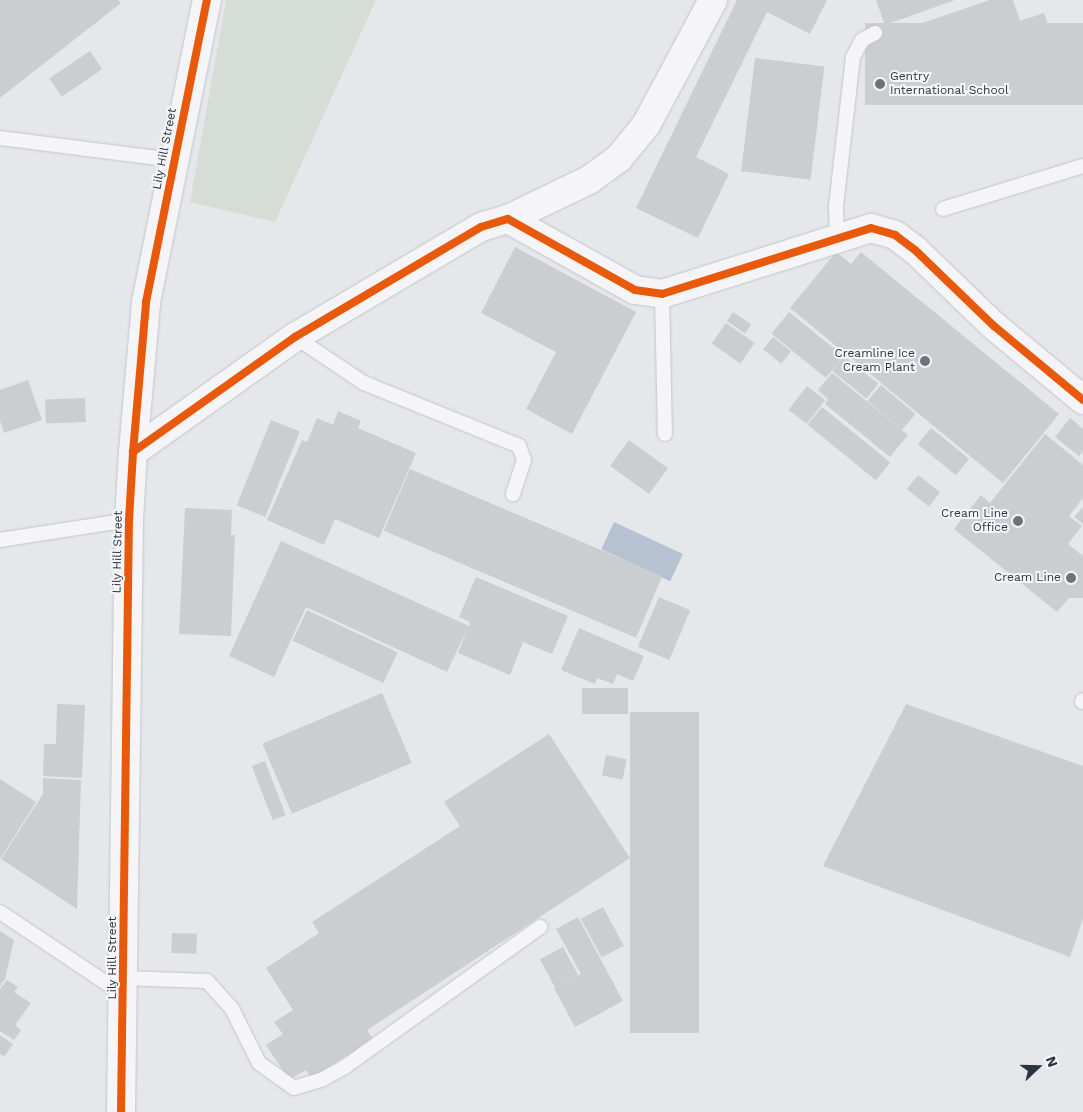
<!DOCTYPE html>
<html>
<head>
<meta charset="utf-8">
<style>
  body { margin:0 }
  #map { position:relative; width:1083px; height:1112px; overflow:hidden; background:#e5e7ea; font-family:"Work Sans",sans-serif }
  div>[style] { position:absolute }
  .green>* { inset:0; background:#d6ddd6 }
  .water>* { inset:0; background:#b6c2d2; transform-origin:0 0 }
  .building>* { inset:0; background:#cbced1; transform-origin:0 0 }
  .roads { filter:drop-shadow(0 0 1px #c3c5c8) drop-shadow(0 0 1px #c3c5c8) }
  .service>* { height:14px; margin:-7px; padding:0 7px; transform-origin:7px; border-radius:7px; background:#f5f5f7 }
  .minor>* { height:28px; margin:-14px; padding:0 14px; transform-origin:14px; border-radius:14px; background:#f5f5f7 }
  .cycleway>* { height:8px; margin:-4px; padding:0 4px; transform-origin:4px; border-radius:4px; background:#e8590c }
  .dots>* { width:14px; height:14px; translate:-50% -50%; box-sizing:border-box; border:2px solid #f4f6f8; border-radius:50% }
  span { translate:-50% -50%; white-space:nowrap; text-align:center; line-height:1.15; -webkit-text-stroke:4px #f4f6f8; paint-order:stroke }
  .poi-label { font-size:12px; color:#2d3343 }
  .left { translate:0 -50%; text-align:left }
  .right { translate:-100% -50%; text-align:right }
  .street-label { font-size:12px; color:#2d3343 }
  .north { position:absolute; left:1013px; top:1042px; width:50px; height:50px; -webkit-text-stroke:4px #f4f6f8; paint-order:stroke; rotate:69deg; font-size:14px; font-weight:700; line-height:20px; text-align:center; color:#2d3343 }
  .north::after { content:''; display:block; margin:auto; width:18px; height:22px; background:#2d3343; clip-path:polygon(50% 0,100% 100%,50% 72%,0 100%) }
</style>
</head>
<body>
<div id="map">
  <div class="green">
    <div style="clip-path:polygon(226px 0,376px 0,275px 222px,190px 202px)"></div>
  </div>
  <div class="water">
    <div style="left:614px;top:522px;width:76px;height:30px;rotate:25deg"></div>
  </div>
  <div class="building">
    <div style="clip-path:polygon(0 0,118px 0,121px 3px,0 98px)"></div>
    <div style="clip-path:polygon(737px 0,827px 0,810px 34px,767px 12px,696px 157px,729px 174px,698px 238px,636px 208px)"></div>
    <div style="clip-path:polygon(876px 0,955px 0,885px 25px)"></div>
    <div style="clip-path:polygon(990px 0,1013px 0,1020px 21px,1044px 13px,1049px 27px,886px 82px,872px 40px)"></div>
    <div style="left:1083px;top:23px;width:82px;height:218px;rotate:90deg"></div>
    <div style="left:90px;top:51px;width:22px;height:49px;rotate:56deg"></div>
    <div style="left:755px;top:58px;width:70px;height:114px;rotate:7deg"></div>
    <div style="clip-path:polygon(515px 247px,636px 312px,572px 434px,526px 409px,556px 352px,481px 313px)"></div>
    <div style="clip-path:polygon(836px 252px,851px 264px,861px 252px,1059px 414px,1003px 483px,790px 308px)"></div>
    <div style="left:733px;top:312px;width:22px;height:11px;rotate:34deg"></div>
    <div style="left:789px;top:312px;width:70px;height:28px;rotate:39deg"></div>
    <div style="left:726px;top:323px;width:35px;height:25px;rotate:35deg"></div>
    <div style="left:773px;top:337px;width:23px;height:16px;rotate:38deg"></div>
    <div style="left:844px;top:356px;width:44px;height:19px;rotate:39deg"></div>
    <div style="clip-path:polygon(832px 373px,908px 435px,890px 457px,825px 404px,828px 399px,818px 390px)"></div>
    <div style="clip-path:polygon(28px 380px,42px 420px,4px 433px,0 421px,0 390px)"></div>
    <div style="left:881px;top:385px;width:45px;height:21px;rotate:40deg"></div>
    <div style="left:807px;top:386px;width:23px;height:30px;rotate:38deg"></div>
    <div style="left:85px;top:398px;width:24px;height:40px;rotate:88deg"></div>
    <div style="left:822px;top:407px;width:88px;height:23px;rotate:39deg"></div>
    <div style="clip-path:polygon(338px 411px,361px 421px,358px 428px,416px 453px,379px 538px,335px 519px,324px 545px,267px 520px,302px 440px,307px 442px,317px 418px,333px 425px)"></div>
    <div style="clip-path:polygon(1070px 418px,1083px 429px,1083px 451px,1079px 456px,1055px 437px)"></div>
    <div style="left:271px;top:420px;width:31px;height:92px;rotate:22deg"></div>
    <div style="left:931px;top:428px;width:49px;height:21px;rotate:39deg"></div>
    <div style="clip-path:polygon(1045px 434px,1083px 465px,1083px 498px,1069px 516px,1082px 526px,1068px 544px,1083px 556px,1083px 598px,1069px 598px,1057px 612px,954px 529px,981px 495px,990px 503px)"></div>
    <div style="left:629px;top:440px;width:48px;height:32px;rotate:36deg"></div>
    <div style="left:410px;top:469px;width:274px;height:67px;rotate:23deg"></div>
    <div style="left:918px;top:475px;width:28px;height:18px;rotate:38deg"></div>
    <div style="clip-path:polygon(1083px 507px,1083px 524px,1074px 517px)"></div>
    <div style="clip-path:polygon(185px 508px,232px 510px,231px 535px,235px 535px,231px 636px,179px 634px)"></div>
    <div style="clip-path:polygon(281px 541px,469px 626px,470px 622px,459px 617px,476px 577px,568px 616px,552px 654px,523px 642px,510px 675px,458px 653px,467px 629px,447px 672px,306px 607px,274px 677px,229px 656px)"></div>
    <div style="left:659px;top:597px;width:34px;height:54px;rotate:23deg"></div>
    <div style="left:307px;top:610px;width:100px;height:34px;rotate:25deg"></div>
    <div style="clip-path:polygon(579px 628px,644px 656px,633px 681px,617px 674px,613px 684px,597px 678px,595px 684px,561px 670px)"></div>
    <div style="left:628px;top:688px;width:26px;height:46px;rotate:90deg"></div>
    <div style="left:382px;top:693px;width:76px;height:130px;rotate:67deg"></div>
    <div style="clip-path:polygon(57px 704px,85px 705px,82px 778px,43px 776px,44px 744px,56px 744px)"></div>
    <div style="clip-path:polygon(906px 704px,1083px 766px,1083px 919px,1070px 957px,823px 866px)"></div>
    <div style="left:630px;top:712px;width:69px;height:321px"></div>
    <div style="clip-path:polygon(549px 734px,630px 858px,367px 1030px,375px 1043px,350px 1059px,347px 1055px,311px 1078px,306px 1070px,289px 1080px,266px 1045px,283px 1034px,274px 1022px,293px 1010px,266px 968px,319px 933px,312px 922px,460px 826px,444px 802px)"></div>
    <div style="left:606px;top:755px;width:21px;height:21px;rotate:11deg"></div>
    <div style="left:265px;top:761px;width:58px;height:14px;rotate:69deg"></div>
    <div style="clip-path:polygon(43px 778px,81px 780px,77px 909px,1px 859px,43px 794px)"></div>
    <div style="clip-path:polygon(0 779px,36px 802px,0 859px)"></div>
    <div style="left:603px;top:907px;width:44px;height:25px;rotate:62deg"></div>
    <div style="clip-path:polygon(578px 917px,623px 1001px,575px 1027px,554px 988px,581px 974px,556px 929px)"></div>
    <div style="clip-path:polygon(0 931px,14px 940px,5px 979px,0 986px)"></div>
    <div style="left:172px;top:933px;width:25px;height:20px;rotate:2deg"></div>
    <div style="left:563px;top:947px;width:32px;height:26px;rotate:62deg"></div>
    <div style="clip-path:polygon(7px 980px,18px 987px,14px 992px,31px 1003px,15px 1025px,21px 1030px,14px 1040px,0 1031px,0 989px)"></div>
    <div style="clip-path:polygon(0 1035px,13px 1044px,4px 1057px,0 1054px)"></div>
  </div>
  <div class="roads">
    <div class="service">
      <div style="left:0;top:138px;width:174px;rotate:7.2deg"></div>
      <div style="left:943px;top:209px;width:146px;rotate:-17.1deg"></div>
      <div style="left:837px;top:236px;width:30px;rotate:-92deg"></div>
      <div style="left:836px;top:206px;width:150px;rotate:-83.5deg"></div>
      <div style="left:853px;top:57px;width:19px;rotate:-62deg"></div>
      <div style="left:862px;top:40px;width:15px;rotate:-28deg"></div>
      <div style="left:662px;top:294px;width:140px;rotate:88.8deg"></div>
      <div style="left:295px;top:337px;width:83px;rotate:33.7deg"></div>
      <div style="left:364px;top:383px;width:167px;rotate:22.1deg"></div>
      <div style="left:519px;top:446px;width:15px;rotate:70deg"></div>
      <div style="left:524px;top:460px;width:36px;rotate:108deg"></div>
      <div style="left:0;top:540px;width:131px;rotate:-8.8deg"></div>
      <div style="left:1082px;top:702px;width:2px;rotate:-63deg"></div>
      <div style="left:0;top:912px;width:149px;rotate:33.8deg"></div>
      <div style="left:124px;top:978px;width:83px;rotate:2.1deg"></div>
      <div style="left:207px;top:981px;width:38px;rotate:48deg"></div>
      <div style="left:232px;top:1009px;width:60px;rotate:63.4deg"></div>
      <div style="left:259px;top:1063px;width:43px;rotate:35.5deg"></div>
      <div style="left:294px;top:1088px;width:30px;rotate:-17deg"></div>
      <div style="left:323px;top:1079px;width:26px;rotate:-29deg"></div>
      <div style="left:346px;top:1066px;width:239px;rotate:-35.6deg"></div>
    </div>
    <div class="minor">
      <div style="left:508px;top:219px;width:90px;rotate:-25.7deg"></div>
      <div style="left:589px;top:180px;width:37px;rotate:-36deg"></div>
      <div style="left:619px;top:158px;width:43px;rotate:-50.7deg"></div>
      <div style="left:646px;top:125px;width:142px;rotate:-61.8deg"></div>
      <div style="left:133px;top:452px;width:199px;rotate:-35.4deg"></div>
      <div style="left:295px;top:337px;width:216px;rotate:-30.6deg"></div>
      <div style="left:481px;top:227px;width:28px;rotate:-17deg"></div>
      <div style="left:508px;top:219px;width:145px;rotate:29.2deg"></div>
      <div style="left:635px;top:290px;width:27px;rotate:8deg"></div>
      <div style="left:662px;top:294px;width:219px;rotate:-17.5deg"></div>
      <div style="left:871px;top:228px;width:25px;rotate:16deg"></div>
      <div style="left:895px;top:235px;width:25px;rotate:37deg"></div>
      <div style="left:915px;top:250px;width:110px;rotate:43.9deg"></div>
      <div style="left:994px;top:326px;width:116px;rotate:39.7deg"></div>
      <div style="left:121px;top:1112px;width:592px;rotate:-89.23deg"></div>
      <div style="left:129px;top:520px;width:68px;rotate:-86.6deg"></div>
      <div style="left:133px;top:452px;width:151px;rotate:-85deg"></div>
      <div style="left:146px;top:302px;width:308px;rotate:-78.6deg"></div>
    </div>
  </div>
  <div class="cycleway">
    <div style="left:133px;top:452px;width:199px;rotate:-35.4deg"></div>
    <div style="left:295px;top:337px;width:216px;rotate:-30.6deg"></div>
    <div style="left:481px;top:227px;width:28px;rotate:-17deg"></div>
    <div style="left:508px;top:219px;width:145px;rotate:29.2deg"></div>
    <div style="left:635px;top:290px;width:27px;rotate:8deg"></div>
    <div style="left:662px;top:294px;width:219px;rotate:-17.5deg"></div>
    <div style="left:871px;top:228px;width:25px;rotate:16deg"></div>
    <div style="left:895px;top:235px;width:25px;rotate:37deg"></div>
    <div style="left:915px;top:250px;width:110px;rotate:43.9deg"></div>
    <div style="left:994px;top:326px;width:116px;rotate:39.7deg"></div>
    <div style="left:121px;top:1112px;width:592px;rotate:-89.23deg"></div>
    <div style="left:129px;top:520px;width:68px;rotate:-86.6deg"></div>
    <div style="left:133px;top:452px;width:151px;rotate:-85deg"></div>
    <div style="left:146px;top:302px;width:308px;rotate:-78.6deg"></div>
  </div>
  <div class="dots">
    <div style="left:880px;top:84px;background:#6d727d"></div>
    <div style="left:925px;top:361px;background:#6d727d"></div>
    <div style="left:1018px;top:521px;background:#6d727d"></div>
    <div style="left:1071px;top:578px;background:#6d727d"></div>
  </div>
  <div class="poi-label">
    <span class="left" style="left:890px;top:84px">Gentry<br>International School</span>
    <span class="right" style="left:915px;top:361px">Creamline Ice<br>Cream Plant</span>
    <span class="right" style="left:1008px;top:521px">Cream Line<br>Office</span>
    <span class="right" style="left:1061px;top:578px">Cream Line</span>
  </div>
  <div class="street-label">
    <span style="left:165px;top:149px;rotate:-79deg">Lily Hill Street</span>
    <span style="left:118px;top:552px;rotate:-89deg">Lily Hill Street</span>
    <span style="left:113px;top:958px;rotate:-90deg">Lily Hill Street</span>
  </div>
  <div class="north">N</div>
</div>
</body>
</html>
